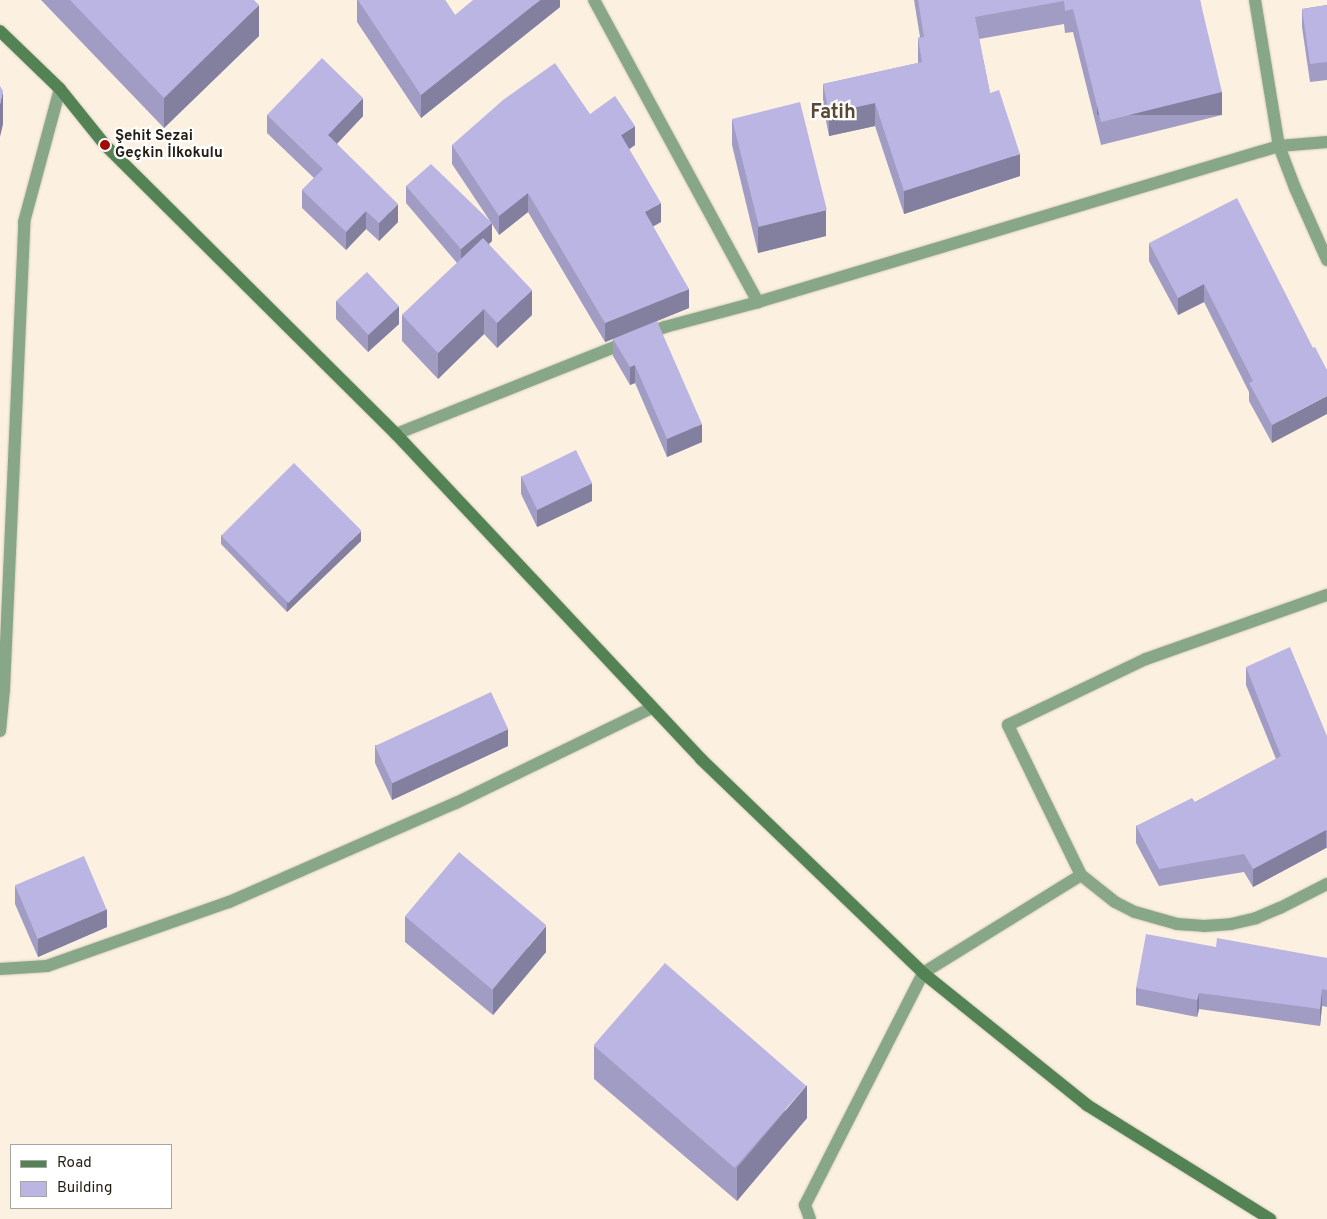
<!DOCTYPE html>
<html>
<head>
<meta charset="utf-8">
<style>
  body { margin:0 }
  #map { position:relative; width:1327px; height:1219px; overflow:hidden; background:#fcf1e0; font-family:Overpass,sans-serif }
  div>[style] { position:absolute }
  .roads { filter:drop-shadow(0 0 1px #d9cfbf) drop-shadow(0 0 1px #d9cfbf) }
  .street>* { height:12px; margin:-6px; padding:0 6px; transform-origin:6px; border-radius:6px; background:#88a788 }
  .secondary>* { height:12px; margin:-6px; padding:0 6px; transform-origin:6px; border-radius:6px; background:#538255 }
  .wall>* { inset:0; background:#a19cc3 }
  .shaded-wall>* { inset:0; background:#837f9f; transform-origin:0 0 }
  .building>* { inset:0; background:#bbb5e3; transform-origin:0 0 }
  .dots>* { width:14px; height:14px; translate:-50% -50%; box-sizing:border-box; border:2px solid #fff; border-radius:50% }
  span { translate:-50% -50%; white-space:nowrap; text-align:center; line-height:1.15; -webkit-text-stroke:4.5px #fff; paint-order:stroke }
  .poi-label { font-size:15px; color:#231d12; font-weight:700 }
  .left { translate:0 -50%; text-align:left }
  .district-label { font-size:20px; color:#594931; font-weight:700 }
  .legend { position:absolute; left:10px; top:1144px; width:162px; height:65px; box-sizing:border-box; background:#fff; border:1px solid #a7a5a0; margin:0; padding:6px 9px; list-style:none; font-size:15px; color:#231d12 }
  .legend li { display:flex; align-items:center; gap:10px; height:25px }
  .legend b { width:25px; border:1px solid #a7a5a0 }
</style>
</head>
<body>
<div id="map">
  <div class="roads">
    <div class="street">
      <div style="left:594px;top:0;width:344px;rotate:61.5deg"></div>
      <div style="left:1255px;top:0;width:148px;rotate:80.7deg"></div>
      <div style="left:1279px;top:146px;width:45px;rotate:69.1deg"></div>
      <div style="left:1295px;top:188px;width:79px;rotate:66deg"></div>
      <div style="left:396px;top:434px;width:289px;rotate:-21.7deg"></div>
      <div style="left:665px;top:327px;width:96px;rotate:-15deg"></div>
      <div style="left:758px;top:302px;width:544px;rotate:-16.67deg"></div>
      <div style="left:1279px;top:146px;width:48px;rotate:-4.8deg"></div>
      <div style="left:0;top:731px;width:42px;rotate:-84.6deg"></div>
      <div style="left:4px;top:689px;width:467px;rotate:-87.5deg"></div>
      <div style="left:24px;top:222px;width:138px;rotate:-74.9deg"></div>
      <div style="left:1081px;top:875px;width:43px;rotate:38.5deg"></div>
      <div style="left:1115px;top:902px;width:22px;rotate:27deg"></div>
      <div style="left:1135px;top:912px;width:44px;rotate:15.9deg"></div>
      <div style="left:1177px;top:924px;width:27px;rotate:4deg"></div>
      <div style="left:1204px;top:926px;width:27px;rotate:-4deg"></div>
      <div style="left:1231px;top:924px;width:26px;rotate:-13deg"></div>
      <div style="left:1256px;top:918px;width:26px;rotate:-23deg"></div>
      <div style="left:1280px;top:908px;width:53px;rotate:-27.1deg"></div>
      <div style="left:0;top:969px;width:47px;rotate:-3.7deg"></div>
      <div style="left:47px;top:966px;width:193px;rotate:-19.4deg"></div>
      <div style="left:229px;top:902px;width:248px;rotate:-23.6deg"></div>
      <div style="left:456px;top:803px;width:218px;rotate:-25.9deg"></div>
      <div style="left:810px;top:1219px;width:15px;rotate:-110deg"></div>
      <div style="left:805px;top:1205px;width:260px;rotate:-63deg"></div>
      <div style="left:923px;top:973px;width:186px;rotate:-31.8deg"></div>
      <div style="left:1081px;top:875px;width:167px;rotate:-116deg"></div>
      <div style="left:1008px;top:725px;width:153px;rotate:-25.6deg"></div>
      <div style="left:1146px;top:659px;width:192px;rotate:-19.5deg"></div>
    </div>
    <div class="secondary">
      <div style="left:0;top:31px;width:83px;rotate:44deg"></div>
      <div style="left:60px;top:89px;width:72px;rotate:51.2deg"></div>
      <div style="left:105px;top:145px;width:410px;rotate:44.8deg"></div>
      <div style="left:396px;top:434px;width:446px;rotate:46.8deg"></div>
      <div style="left:701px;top:759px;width:308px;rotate:43.9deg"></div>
      <div style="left:923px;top:973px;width:211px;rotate:38.8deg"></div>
      <div style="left:1087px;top:1105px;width:216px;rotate:31.9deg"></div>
    </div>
  </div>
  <div class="wall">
    <div style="clip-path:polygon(41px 0,254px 0,259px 36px,164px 128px)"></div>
    <div style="clip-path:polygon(357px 0,445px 0,455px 15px,560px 0,560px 7px,421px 118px,357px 22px)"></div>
    <div style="clip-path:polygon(914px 0,1200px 0,1222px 115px,1101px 145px,1073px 32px,1065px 33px,1064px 24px,979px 39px,990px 93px,1020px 176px,904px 214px,875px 126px,829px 136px,823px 106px,823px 84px,918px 63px,918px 38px,920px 37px)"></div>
    <div style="clip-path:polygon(1327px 5px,1327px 80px,1310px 82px,1302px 27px,1302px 9px)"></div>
    <div style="clip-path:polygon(590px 114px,635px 145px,629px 149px,661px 222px,653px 226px,689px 308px,657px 321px,702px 442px,667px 457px,635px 383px,630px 385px,613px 356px,613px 339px,605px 342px,528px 212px,499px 235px,492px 224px,492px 241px,489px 244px,532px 315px,497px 348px,484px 334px,438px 379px,402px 341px,402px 315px,457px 263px,406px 203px,406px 186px,490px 221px,452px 164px,452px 145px)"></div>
    <div style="clip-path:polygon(267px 115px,363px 116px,337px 144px,398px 222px,379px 241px,366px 229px,346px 250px,302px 208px,302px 190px,314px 178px,267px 133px)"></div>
    <div style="clip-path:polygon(732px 119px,826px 236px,758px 253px,732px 145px)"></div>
    <div style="clip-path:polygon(1149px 243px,1313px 348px,1272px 443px,1249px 401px,1249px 392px,1204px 302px,1178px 315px,1149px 261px)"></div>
    <div style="clip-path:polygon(336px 301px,399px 324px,368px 352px,336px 319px)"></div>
    <div style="clip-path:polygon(521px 476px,592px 501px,537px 527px,521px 494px)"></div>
    <div style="clip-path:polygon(221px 535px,361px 541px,287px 612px,221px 544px)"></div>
    <div style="clip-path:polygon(1246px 667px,1327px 736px,1327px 848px,1326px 848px,1253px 887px,1244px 872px,1159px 886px,1136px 843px,1136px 826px,1195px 802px,1276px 759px,1246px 685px)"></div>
    <div style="clip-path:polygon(375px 745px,508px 746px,392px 800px,375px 763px)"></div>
    <div style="clip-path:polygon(15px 886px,107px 927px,38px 957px,15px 904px)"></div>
    <div style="clip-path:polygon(405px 916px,546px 952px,493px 1015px,405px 942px)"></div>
    <div style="clip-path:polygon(1216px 947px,1327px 958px,1327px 1007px,1322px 1006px,1320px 1026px,1199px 1009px,1197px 1017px,1136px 1005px,1136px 988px)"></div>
    <div style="clip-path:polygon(594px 1046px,807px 1118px,737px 1201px,594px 1079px)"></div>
  </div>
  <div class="shaded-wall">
    <div style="clip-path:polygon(540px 0,560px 0,560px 7px,421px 118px,421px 95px)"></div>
    <div style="clip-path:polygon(259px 5px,259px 36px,164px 128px,164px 98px)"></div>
    <div style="clip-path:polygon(3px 91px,3px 124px,0 137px,0 104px)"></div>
    <div style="left:1222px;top:92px;width:23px;height:125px;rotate:90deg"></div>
    <div style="clip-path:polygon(363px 98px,363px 116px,328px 153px,328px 135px)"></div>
    <div style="clip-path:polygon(875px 103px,875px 126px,829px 136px,829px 113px)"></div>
    <div style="clip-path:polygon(635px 126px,635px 145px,621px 155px,621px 135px)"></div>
    <div style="clip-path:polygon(1020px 154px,1020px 176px,904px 214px,904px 191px)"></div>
    <div style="clip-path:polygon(528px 193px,528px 212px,499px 235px,499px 216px)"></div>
    <div style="clip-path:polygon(661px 203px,661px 222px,645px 231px,645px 212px)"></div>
    <div style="clip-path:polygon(398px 204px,398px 222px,379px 241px,379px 223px)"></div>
    <div style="clip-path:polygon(826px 210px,826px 236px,758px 253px,758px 227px)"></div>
    <div style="clip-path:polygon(366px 211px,366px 229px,346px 250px,346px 232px)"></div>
    <div style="clip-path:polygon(492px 223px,492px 241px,461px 267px,461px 249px)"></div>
    <div style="clip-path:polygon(1204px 284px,1204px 302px,1178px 315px,1178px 298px)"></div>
    <div style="clip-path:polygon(689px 289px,689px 308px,605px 342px,605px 323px)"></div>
    <div style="clip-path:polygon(532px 290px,532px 315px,497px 348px,497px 323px)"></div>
    <div style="clip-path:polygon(399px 306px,399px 324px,368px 352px,368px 334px)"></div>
    <div style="clip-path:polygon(484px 309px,484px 334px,438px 379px,438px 353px)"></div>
    <div style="clip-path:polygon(635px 365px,635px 383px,630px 385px,630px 367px)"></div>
    <div style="clip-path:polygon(1327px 396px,1327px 414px,1272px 443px,1272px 425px)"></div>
    <div style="clip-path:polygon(702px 424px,702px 442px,667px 457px,667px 439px)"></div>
    <div style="clip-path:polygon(592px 483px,592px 501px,537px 527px,537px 509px)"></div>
    <div style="clip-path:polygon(361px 531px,361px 541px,287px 612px,287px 603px)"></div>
    <div style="clip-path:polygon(508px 729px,508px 746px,392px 800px,392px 782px)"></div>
    <div style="clip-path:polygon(1326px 830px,1326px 848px,1253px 887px,1253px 869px)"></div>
    <div style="clip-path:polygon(107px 909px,107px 927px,38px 957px,38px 939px)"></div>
    <div style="clip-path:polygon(546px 926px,546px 952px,493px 1015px,493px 989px)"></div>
    <div style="clip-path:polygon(1322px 989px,1322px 1006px,1320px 1026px,1320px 1009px)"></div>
    <div style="clip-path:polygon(1199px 993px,1199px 1009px,1197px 1017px,1197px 1000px)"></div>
    <div style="clip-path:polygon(807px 1085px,807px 1118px,737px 1201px,737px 1168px)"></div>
  </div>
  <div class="building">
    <div style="clip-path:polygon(70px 0,254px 0,259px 5px,164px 98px)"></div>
    <div style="clip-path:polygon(358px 0,445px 0,455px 15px,473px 0,540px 0,421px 95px)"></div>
    <div style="clip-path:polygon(918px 0,1200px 0,1222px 92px,1101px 122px,1073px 9px,1065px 11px,1064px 1px,975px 17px,990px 93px,999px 90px,1020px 154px,904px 191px,875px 103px,829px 113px,823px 84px,922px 62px,918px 38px,924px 37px)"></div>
    <div style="clip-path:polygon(1327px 5px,1327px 62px,1310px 64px,1302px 9px)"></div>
    <div style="clip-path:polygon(322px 58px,363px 98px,328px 135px,398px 204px,379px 223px,366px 211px,346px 232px,302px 190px,323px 169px,267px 115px)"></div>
    <div style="clip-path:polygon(555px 63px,590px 114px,615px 96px,635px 126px,621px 135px,661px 203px,645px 212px,689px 289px,605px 323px,528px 193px,499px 216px,452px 145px,503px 100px)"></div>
    <div style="clip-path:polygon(0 86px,3px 91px,0 104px)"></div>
    <div style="left:800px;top:102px;width:111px;height:70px;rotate:76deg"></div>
    <div style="clip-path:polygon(431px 164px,492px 223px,461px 249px,406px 186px)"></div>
    <div style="clip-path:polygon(1237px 198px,1313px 348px,1315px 347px,1327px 370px,1327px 396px,1272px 425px,1249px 383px,1253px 381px,1204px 284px,1178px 298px,1149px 243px)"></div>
    <div style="clip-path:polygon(483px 238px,532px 290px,497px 323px,484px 309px,438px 353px,402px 315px)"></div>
    <div style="left:367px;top:272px;width:47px;height:42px;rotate:47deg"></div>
    <div style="clip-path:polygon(657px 321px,702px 424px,667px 439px,635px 365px,630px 367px,613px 339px)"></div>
    <div style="left:576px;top:450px;width:37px;height:61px;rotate:64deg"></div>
    <div style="left:294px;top:463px;width:95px;height:103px;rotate:45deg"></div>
    <div style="clip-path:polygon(1290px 647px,1327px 736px,1327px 831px,1326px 830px,1253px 869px,1244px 854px,1159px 869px,1136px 826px,1192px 798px,1195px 802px,1281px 756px,1246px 667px)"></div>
    <div style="left:491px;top:692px;width:41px;height:128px;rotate:65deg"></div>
    <div style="left:459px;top:852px;width:114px;height:84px;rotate:40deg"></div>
    <div style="left:84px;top:856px;width:58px;height:75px;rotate:67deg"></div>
    <div style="clip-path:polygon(1146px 934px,1216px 947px,1217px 938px,1327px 958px,1327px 990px,1322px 989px,1320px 1009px,1199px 993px,1197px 1000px,1136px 988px)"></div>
    <div style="left:665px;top:963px;width:187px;height:109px;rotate:41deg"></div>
  </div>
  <div class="dots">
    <div style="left:105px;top:145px;background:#a30c04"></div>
  </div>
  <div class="poi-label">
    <span class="left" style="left:115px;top:145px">Şehit Sezai<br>Geçkin İlkokulu</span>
  </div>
  <div class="district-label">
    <span style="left:833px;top:113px">Fatih</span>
  </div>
  <ul class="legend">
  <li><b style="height:6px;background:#538255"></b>Road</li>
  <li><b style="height:14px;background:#bbb5e3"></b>Building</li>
  </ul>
</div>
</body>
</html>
